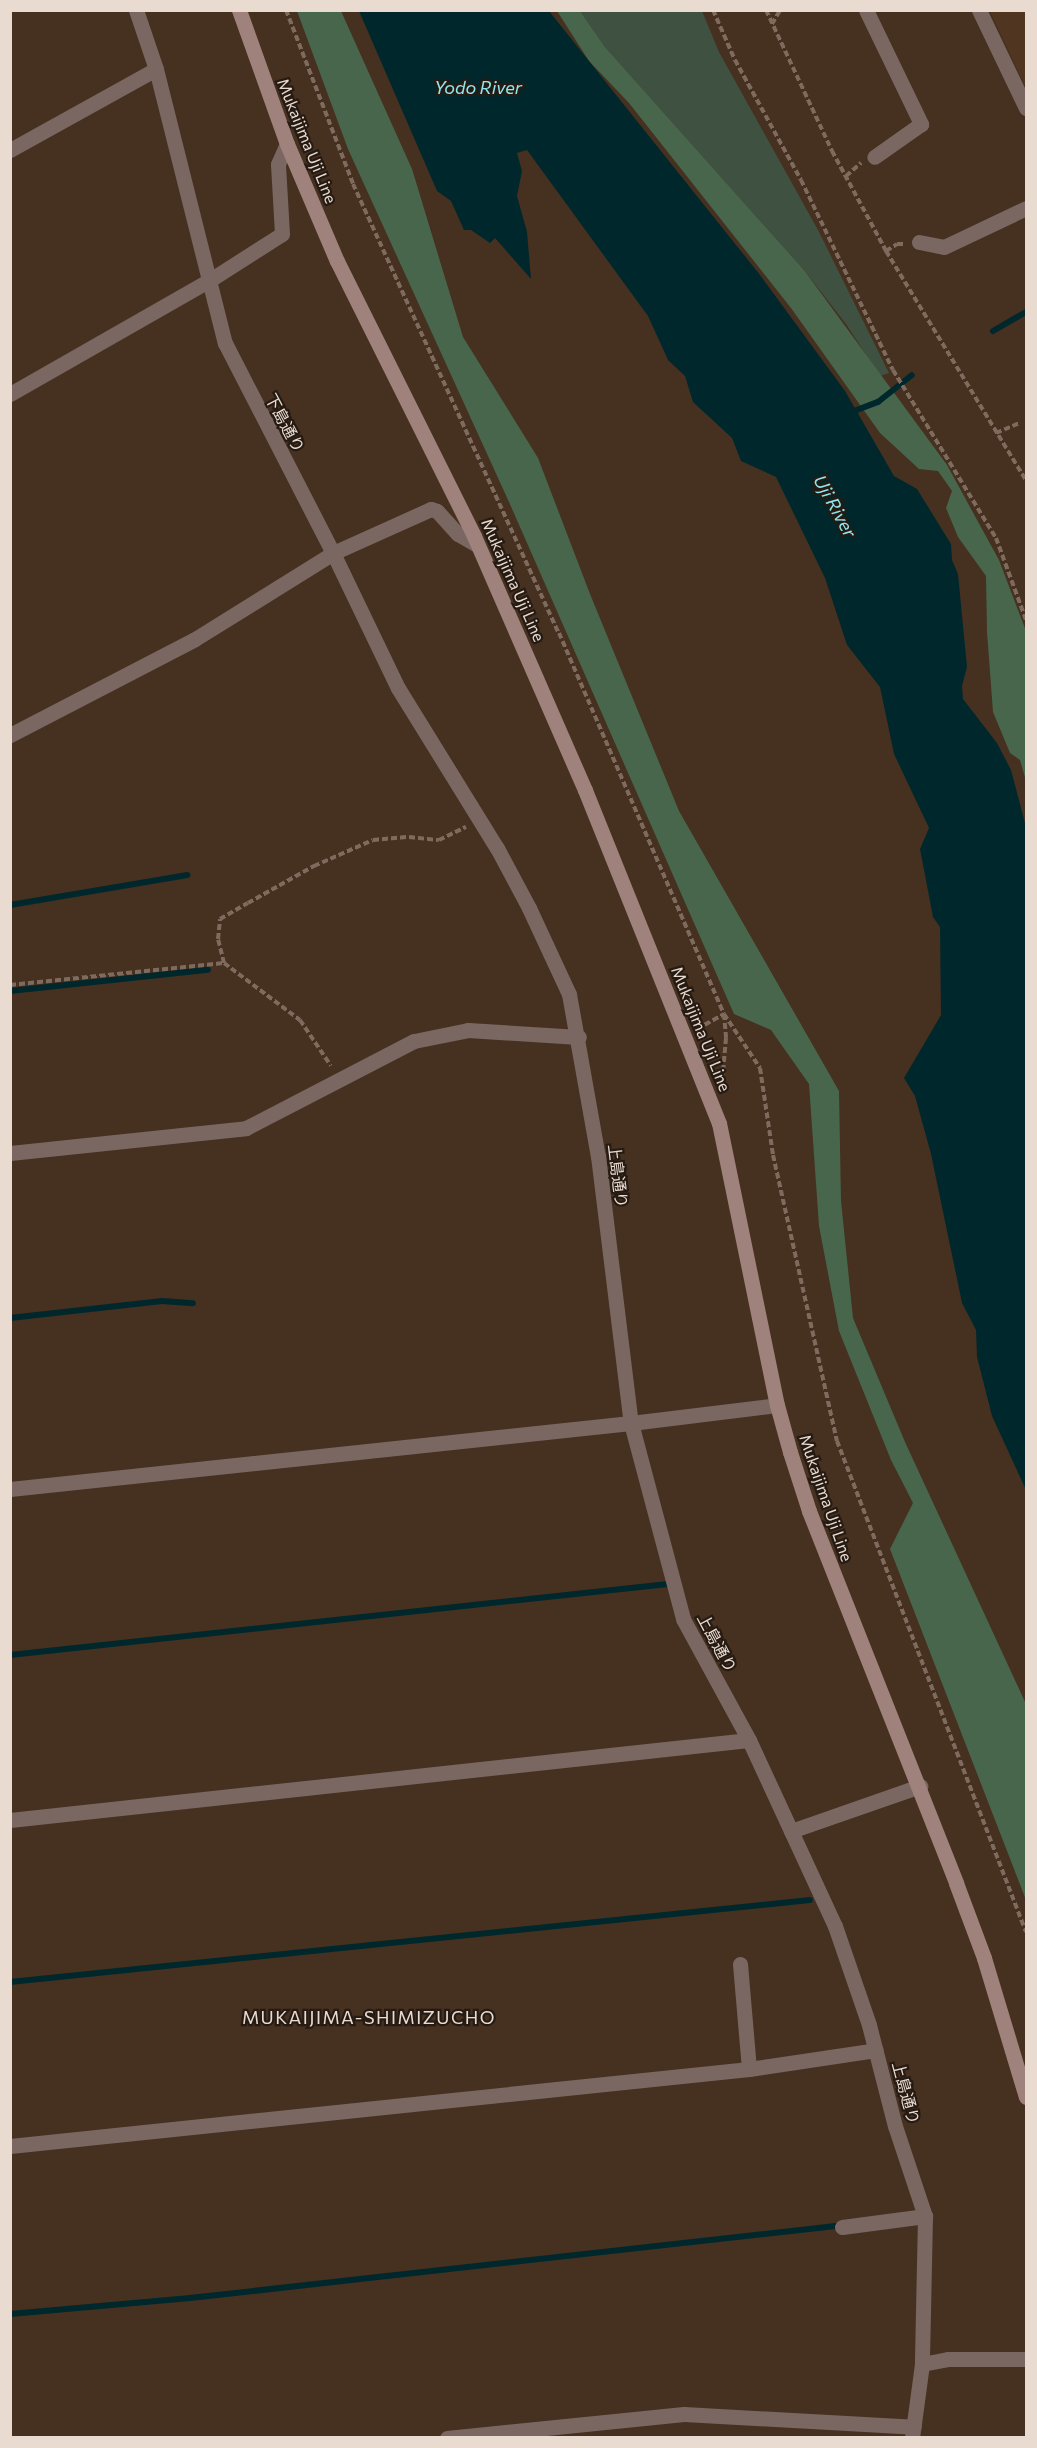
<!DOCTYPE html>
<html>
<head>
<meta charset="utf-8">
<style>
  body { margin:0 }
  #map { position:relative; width:1037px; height:2448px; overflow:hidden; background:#463020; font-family:Commissioner,"Noto Sans JP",sans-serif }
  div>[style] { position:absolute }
  .built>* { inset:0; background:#503520 }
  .green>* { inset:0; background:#3f5141 }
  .forest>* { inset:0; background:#48664c }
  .water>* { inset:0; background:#00282c }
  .stream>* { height:6px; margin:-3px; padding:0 3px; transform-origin:3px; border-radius:3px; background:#00282c }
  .path>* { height:4px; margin-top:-2px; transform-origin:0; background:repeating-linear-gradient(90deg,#7e6b5d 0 6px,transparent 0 9px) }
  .street>* { height:15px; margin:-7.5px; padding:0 7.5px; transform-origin:7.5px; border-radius:7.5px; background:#7a6762 }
  .secondary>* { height:15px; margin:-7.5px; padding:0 7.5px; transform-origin:7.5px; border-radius:7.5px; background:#9f827b }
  span { translate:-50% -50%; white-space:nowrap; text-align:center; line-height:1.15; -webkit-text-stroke:4.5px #251b13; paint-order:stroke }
  .street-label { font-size:16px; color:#eadbd1 }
  .water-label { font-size:18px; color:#8fe8f0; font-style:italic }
  .neighbourhood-label { font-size:18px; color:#eadbd1; letter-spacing:1.5px }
  .frame { position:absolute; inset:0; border:12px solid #eadbd1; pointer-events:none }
</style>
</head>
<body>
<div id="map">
  <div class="built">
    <div style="clip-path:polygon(990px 11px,1026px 11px,1026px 88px)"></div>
  </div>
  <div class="green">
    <div style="clip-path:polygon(580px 11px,702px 11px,719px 52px,818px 230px,889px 373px,880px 376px,846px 324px,804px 270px,605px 47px)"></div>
  </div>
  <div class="forest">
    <div style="clip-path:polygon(297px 11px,341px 11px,412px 169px,463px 337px,538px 458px,590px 594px,679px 811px,839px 1091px,841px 1201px,853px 1318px,905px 1442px,1026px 1704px,1026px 1900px,890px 1549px,913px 1503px,891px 1460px,839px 1331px,819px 1226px,809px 1084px,771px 1030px,734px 1014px,509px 502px,348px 149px)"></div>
    <div style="clip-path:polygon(557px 11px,580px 11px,605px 47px,804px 270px,947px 465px,999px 560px,1026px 631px,1026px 781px,1020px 760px,1010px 753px,993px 712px,987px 632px,986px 576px,958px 537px,946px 508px,952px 491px,938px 471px,919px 469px,880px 433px,791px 308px,629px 103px,589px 61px)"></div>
  </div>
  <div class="water">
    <div style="clip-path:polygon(359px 11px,549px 11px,760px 275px,845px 391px,894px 476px,917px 489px,951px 544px,952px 560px,958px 574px,967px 667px,962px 686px,963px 699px,997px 743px,1011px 770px,1026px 827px,1026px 1490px,992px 1416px,977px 1357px,976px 1330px,962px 1303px,931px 1154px,915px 1096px,904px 1078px,941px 1015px,940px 927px,933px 917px,920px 849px,929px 828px,894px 754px,880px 687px,847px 645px,825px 578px,776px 477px,741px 461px,732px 438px,693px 402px,685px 376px,668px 360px,648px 316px,527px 150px,517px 153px,522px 171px,517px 196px,527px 232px,531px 279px,495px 238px,490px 243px,471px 230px,464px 230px,451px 201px,437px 191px)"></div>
  </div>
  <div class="stream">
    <div style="left:993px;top:331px;width:38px;rotate:-30deg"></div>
    <div style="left:849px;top:413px;width:31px;rotate:-21deg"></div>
    <div style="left:878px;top:402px;width:43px;rotate:-38.5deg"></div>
    <div style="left:10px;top:905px;width:180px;rotate:-9.6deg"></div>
    <div style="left:10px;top:991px;width:199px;rotate:-6.1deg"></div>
    <div style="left:10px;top:1318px;width:153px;rotate:-6.4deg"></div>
    <div style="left:162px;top:1301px;width:31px;rotate:4deg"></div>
    <div style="left:10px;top:1655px;width:662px;rotate:-6.16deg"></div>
    <div style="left:10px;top:1982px;width:804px;rotate:-5.85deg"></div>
    <div style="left:10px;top:2314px;width:181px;rotate:-5.1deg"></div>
    <div style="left:190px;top:2298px;width:650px;rotate:-6.36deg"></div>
  </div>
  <div class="path">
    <div style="left:286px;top:10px;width:186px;rotate:68.9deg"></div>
    <div style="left:353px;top:184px;width:494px;rotate:65.4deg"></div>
    <div style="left:559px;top:633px;width:415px;rotate:66.6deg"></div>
    <div style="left:724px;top:1014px;width:65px;rotate:56.3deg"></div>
    <div style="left:760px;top:1068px;width:88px;rotate:81.5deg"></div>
    <div style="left:773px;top:1155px;width:293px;rotate:77.4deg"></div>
    <div style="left:837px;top:1441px;width:526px;rotate:68.95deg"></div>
    <div style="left:713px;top:10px;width:55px;rotate:66.3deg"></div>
    <div style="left:735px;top:60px;width:137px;rotate:61.2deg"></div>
    <div style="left:801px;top:180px;width:211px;rotate:64.2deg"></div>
    <div style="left:893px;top:370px;width:197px;rotate:58.5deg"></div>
    <div style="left:996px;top:538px;width:87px;rotate:69.9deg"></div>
    <div style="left:766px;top:10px;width:156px;rotate:64.9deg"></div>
    <div style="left:832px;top:151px;width:114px;rotate:61.6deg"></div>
    <div style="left:886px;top:251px;width:268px;rotate:58.6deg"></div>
    <div style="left:772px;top:24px;width:16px;rotate:-60deg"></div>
    <div style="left:846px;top:176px;width:20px;rotate:-41deg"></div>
    <div style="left:886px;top:251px;width:13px;rotate:-32deg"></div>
    <div style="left:897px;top:244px;width:8px"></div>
    <div style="left:996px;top:433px;width:25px;rotate:-23deg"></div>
    <div style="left:224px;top:963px;width:25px;rotate:-104deg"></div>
    <div style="left:218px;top:939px;width:20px;rotate:-84deg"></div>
    <div style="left:220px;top:919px;width:32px;rotate:-30deg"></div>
    <div style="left:248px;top:903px;width:76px;rotate:-29.3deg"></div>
    <div style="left:314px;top:866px;width:64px;rotate:-23.8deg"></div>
    <div style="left:373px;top:840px;width:36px;rotate:-5deg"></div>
    <div style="left:409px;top:837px;width:30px;rotate:6deg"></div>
    <div style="left:439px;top:840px;width:30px;rotate:-26deg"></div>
    <div style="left:10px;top:985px;width:215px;rotate:-5.9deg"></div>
    <div style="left:224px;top:963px;width:95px;rotate:36.9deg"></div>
    <div style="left:300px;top:1020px;width:55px;rotate:56deg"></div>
    <div style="left:697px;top:1029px;width:31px;rotate:-29deg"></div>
    <div style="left:724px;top:1014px;width:24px;rotate:85deg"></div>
    <div style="left:726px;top:1038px;width:45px;rotate:95.1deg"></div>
  </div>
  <div class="street">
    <div style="left:136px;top:10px;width:62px;rotate:71.3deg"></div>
    <div style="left:156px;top:69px;width:283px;rotate:75.9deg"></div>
    <div style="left:225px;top:343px;width:236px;rotate:62.8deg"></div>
    <div style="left:333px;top:553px;width:150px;rotate:64.3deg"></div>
    <div style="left:398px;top:688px;width:188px;rotate:58.3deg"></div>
    <div style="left:497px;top:848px;width:68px;rotate:61.9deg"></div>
    <div style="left:529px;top:908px;width:95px;rotate:65.1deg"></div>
    <div style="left:569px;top:994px;width:165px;rotate:79.9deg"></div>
    <div style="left:598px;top:1156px;width:269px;rotate:83deg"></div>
    <div style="left:631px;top:1423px;width:203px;rotate:75.1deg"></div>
    <div style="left:683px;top:1619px;width:138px;rotate:61.4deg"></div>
    <div style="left:749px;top:1740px;width:205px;rotate:65.2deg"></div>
    <div style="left:835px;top:1926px;width:105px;rotate:71deg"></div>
    <div style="left:869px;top:2025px;width:104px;rotate:75.6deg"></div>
    <div style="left:895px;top:2126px;width:95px;rotate:71.6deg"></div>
    <div style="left:925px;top:2216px;width:148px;rotate:91.2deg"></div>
    <div style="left:922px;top:2364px;width:75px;rotate:97.7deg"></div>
    <div style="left:866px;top:10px;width:127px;rotate:64.2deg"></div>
    <div style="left:921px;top:124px;width:57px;rotate:144.9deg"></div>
    <div style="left:979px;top:10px;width:109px;rotate:64.4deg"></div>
    <div style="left:10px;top:150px;width:167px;rotate:-29deg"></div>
    <div style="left:919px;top:242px;width:25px;rotate:11deg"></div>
    <div style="left:944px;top:247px;width:91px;rotate:-25.4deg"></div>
    <div style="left:10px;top:394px;width:230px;rotate:-29.7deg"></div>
    <div style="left:210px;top:280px;width:85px;rotate:-32.6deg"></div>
    <div style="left:282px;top:234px;width:70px;rotate:-93.3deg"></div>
    <div style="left:278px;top:164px;width:22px;rotate:-66deg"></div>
    <div style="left:10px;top:735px;width:208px;rotate:-27.4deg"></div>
    <div style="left:195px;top:639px;width:163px;rotate:-31.9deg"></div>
    <div style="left:333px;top:553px;width:107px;rotate:-24.2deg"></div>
    <div style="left:431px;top:509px;width:6px;rotate:18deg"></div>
    <div style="left:437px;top:511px;width:31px;rotate:48deg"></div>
    <div style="left:458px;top:534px;width:22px;rotate:30deg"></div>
    <div style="left:10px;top:1153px;width:237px;rotate:-6deg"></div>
    <div style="left:246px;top:1128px;width:189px;rotate:-27.4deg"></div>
    <div style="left:414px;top:1041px;width:55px;rotate:-11.5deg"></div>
    <div style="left:468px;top:1030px;width:111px;rotate:3.6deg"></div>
    <div style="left:10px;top:1489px;width:624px;rotate:-6.07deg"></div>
    <div style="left:631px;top:1423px;width:147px;rotate:-7deg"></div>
    <div style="left:10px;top:1820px;width:743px;rotate:-6.18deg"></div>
    <div style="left:791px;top:1831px;width:137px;rotate:-19.2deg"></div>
    <div style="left:740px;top:1964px;width:105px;rotate:85.1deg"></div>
    <div style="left:10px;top:2146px;width:743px;rotate:-5.95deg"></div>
    <div style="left:749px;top:2069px;width:128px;rotate:-8.5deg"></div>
    <div style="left:842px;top:2227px;width:84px;rotate:-7.5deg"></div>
    <div style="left:922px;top:2364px;width:26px;rotate:-11deg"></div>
    <div style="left:948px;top:2359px;width:78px"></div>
    <div style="left:447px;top:2438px;width:238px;rotate:-5.8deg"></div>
    <div style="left:684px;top:2414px;width:230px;rotate:3.2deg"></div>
  </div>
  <div class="secondary">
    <div style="left:239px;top:10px;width:142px;rotate:70.3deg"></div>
    <div style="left:287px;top:144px;width:127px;rotate:66.9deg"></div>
    <div style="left:337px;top:261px;width:307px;rotate:63.5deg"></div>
    <div style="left:474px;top:536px;width:277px;rotate:66.4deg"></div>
    <div style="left:585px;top:790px;width:359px;rotate:68.1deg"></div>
    <div style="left:719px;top:1123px;width:288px;rotate:78.4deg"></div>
    <div style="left:777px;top:1405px;width:49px;rotate:74.5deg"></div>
    <div style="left:790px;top:1452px;width:62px;rotate:72.1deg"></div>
    <div style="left:809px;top:1511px;width:400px;rotate:68.4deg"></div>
    <div style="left:956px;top:1883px;width:80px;rotate:69.5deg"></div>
    <div style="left:984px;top:1958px;width:145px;rotate:73.2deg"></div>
  </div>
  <div class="street-label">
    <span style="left:307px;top:141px;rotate:68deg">Mukaijima Uji Line</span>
    <span style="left:285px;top:423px;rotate:62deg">下島通り</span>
    <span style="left:513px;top:580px;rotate:66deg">Mukaijima Uji Line</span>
    <span style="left:701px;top:1029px;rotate:68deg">Mukaijima Uji Line</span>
    <span style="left:618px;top:1176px;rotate:83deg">上島通り</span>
    <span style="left:826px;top:1498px;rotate:71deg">Mukaijima Uji Line</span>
    <span style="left:717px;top:1643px;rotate:62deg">上島通り</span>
    <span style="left:906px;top:2093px;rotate:75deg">上島通り</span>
  </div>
  <div class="water-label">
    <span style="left:478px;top:87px">Yodo River</span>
    <span style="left:835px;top:506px;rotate:61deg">Uji River</span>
  </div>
  <div class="neighbourhood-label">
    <span style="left:369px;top:2017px">MUKAIJIMA-SHIMIZUCHO</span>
  </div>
  <div class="frame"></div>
</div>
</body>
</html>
